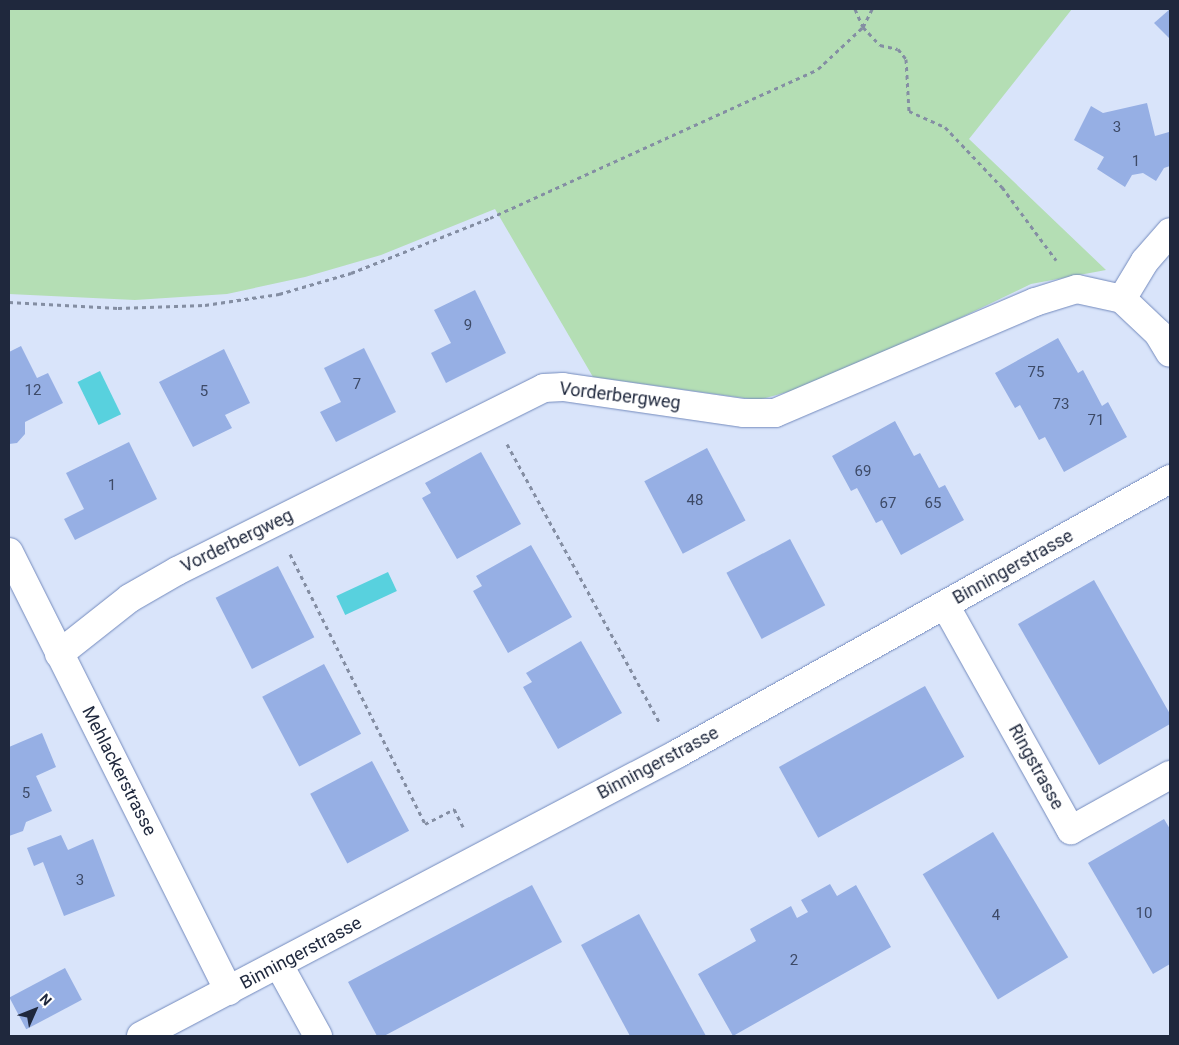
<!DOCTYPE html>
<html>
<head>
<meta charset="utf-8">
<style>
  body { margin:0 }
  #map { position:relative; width:1179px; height:1045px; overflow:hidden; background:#d9e4fa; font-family:Roboto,sans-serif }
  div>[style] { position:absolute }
  .green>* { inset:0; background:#b4deb4 }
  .water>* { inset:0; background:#58d1de; transform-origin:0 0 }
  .building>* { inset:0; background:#96afe4; transform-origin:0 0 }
  .path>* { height:3px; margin-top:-1.5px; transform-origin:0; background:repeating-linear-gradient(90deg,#848ea3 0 4px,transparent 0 8px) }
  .roads { filter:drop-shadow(0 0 1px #738abd) drop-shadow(0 0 1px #738abd) }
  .minor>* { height:28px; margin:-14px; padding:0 14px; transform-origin:14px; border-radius:14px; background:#fff }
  span { translate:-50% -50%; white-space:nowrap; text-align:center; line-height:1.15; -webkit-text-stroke:5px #fff; paint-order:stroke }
  .number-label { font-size:15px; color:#3d4a67 }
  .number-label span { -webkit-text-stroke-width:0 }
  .street-label { font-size:18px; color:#1f283d }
  .frame { position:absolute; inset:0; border:10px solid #1f283d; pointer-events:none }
  .north { position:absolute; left:10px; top:985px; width:50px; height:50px; -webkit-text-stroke:4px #fff; paint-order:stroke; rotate:46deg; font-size:14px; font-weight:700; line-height:20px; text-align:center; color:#1f283d }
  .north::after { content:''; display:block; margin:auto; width:18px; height:22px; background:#1f283d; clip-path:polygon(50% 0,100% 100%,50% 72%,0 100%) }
</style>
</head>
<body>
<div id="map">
  <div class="green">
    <div style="clip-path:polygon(9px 9px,1072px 9px,969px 139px,1106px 270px,1031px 284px,831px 380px,758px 400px,593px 377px,495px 209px,381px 255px,305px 277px,227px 294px,135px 300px,9px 294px)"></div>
  </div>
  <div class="water">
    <div style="left:100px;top:371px;width:48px;height:25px;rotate:64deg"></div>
    <div style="left:388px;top:572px;width:21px;height:57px;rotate:65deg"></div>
  </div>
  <div class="building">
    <div style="clip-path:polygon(1170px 9px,1170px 39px,1154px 23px)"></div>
    <div style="clip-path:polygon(1147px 103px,1155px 136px,1169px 132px,1170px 166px,1164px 168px,1156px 181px,1143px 173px,1132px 175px,1125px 187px,1097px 169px,1104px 157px,1074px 140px,1091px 106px,1103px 113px)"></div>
    <div style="clip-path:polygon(475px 290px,506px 353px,446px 383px,431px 353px,451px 343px,434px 310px)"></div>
    <div style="clip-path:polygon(1058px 338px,1078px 373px,1083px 370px,1102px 406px,1108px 402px,1127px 437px,1064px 472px,1045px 437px,1039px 440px,1020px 405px,1015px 408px,995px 373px)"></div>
    <div style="clip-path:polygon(21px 346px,37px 378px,48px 373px,63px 403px,25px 422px,25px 434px,17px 443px,9px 444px,9px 352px)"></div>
    <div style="clip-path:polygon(364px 348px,396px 412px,336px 442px,320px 412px,341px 402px,324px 368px)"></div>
    <div style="clip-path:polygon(224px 349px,250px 403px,225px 415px,232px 428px,193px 447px,159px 382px)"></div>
    <div style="clip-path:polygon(895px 421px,914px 456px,920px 453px,939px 488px,945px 485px,964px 520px,901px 555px,882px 520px,876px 523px,857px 488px,851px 491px,832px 456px)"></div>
    <div style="clip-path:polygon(129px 442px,157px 499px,75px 540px,64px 519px,84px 509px,66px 473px)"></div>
    <div style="left:707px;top:448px;width:82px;height:71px;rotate:62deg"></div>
    <div style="clip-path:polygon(481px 452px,521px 524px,457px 559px,422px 498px,431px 493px,425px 483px)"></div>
    <div style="left:790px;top:539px;width:75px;height:72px;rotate:62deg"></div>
    <div style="clip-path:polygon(531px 545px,572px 617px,508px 653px,473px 591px,482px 586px,476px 576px)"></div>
    <div style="left:278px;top:566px;width:80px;height:70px;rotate:63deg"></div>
    <div style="clip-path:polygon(1094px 580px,1170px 714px,1170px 724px,1099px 765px,1018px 624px)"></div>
    <div style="clip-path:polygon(581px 641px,622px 713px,558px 749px,523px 687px,532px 682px,526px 673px)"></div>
    <div style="left:324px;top:664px;width:79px;height:70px;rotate:62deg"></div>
    <div style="left:925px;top:686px;width:81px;height:167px;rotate:61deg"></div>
    <div style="clip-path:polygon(42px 733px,56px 767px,36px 776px,52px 811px,26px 822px,23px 831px,9px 836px,9px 747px)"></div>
    <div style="left:372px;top:761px;width:79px;height:70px;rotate:62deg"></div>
    <div style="clip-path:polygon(1164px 819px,1170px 829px,1170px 964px,1153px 974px,1088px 863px)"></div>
    <div style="left:993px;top:832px;width:146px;height:82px;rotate:59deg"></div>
    <div style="clip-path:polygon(61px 835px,68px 850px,93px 839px,115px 896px,64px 916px,43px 862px,34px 866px,27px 848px)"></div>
    <div style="clip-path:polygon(830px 884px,837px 896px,856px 885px,891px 947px,733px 1036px,698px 974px,756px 941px,750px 929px,791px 906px,797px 918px,808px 912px,801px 900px)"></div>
    <div style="clip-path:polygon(532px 885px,562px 942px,384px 1036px,377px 1036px,348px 982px)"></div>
    <div style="clip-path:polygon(639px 914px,706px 1036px,630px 1036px,581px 945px)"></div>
    <div style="left:65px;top:968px;width:36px;height:63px;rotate:62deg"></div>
  </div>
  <div class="path">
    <div style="left:855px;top:9px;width:20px;rotate:66deg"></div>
    <div style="left:863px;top:27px;width:25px;rotate:47deg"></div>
    <div style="left:880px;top:45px;width:18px;rotate:13deg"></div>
    <div style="left:898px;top:49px;width:13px;rotate:51deg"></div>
    <div style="left:906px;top:59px;width:52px;rotate:86.7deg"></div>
    <div style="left:909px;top:111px;width:39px;rotate:24deg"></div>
    <div style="left:945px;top:127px;width:83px;rotate:46.5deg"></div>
    <div style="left:1002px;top:187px;width:91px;rotate:53.5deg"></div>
    <div style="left:9px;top:302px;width:109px;rotate:3.2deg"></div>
    <div style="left:118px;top:308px;width:87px;rotate:-2deg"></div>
    <div style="left:205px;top:305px;width:75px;rotate:-8.5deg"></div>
    <div style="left:279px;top:294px;width:75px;rotate:-16.3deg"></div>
    <div style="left:351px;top:273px;width:149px;rotate:-21.6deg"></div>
    <div style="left:490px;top:218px;width:360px;rotate:-24.4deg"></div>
    <div style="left:818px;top:69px;width:62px;rotate:-43deg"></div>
    <div style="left:863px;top:27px;width:20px;rotate:-63deg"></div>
    <div style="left:507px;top:444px;width:319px;rotate:61.3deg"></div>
    <div style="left:290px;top:554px;width:302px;rotate:63.4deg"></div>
    <div style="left:425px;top:824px;width:33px;rotate:-27deg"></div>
    <div style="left:454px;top:809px;width:20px;rotate:63deg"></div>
  </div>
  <div class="roads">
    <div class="minor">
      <div style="left:1122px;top:299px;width:44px;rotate:-58.8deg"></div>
      <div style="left:1145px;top:261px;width:38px;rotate:-49deg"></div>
      <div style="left:9px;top:552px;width:491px;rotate:63.4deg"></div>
      <div style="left:945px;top:605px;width:258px;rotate:60.8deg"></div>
      <div style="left:1071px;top:830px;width:113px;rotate:-29.1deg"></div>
      <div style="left:59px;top:654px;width:90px;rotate:-38.3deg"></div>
      <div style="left:130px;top:598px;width:54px;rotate:-29.9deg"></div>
      <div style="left:177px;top:571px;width:410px;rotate:-26.5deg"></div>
      <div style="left:544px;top:388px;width:19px;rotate:-3deg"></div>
      <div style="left:563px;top:387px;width:183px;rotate:8.2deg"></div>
      <div style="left:744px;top:413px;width:31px"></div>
      <div style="left:775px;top:413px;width:283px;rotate:-23.1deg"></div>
      <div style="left:1035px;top:302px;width:44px;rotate:-17.2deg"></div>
      <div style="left:1077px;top:289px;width:46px;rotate:12.5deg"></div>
      <div style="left:1122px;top:299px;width:50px;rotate:43.4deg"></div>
      <div style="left:1158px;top:333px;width:23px;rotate:59deg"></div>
      <div style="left:279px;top:965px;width:81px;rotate:61.2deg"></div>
      <div style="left:141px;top:1036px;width:606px;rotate:-27.75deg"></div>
      <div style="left:677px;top:754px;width:565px;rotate:-29.15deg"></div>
    </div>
  </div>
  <div class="number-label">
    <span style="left:1117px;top:128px">3</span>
    <span style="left:1136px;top:162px">1</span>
    <span style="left:468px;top:326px">9</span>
    <span style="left:1036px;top:373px">75</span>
    <span style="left:357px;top:385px">7</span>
    <span style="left:33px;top:391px">12</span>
    <span style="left:204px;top:392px">5</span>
    <span style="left:1061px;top:405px">73</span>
    <span style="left:1096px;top:421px">71</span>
    <span style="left:863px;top:472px">69</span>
    <span style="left:112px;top:486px">1</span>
    <span style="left:695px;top:501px">48</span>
    <span style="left:888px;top:504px">67</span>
    <span style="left:933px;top:504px">65</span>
    <span style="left:26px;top:794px">5</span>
    <span style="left:80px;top:881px">3</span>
    <span style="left:1144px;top:914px">10</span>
    <span style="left:996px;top:916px">4</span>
    <span style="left:794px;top:961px">2</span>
  </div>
  <div class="street-label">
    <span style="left:620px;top:396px;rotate:7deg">Vorderbergweg</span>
    <span style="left:237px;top:541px;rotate:-26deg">Vorderbergweg</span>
    <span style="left:1013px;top:567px;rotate:-29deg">Binningerstrasse</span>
    <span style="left:658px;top:763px;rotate:-28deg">Binningerstrasse</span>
    <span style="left:1036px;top:767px;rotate:61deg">Ringstrasse</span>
    <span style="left:119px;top:771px;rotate:63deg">Mehlackerstrasse</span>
    <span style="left:301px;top:953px;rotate:-28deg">Binningerstrasse</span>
  </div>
  <div class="frame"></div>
  <div class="north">N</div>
</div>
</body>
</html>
